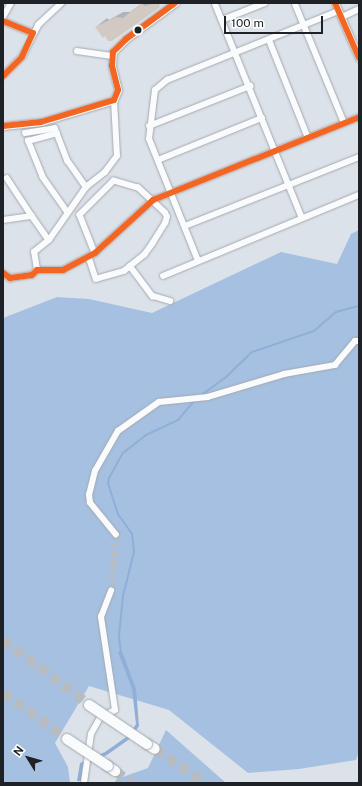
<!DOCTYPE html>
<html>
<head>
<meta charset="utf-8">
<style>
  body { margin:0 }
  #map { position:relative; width:362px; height:786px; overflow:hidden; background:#dce2e9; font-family:"Public Sans",sans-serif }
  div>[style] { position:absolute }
  .forest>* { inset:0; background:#a6c0e1 }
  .water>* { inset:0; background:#90afd7 }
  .shadow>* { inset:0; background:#0003 }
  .stream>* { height:2px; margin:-1px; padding:0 1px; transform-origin:1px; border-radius:1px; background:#90afd7 }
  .building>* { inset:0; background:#d2c9c3 }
  .minor-tunnel>* { height:5.5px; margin-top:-2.75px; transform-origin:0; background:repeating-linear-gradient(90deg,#b6bcc2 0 5.5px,transparent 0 8.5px) }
  .motorway-tunnel>* { height:10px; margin-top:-5px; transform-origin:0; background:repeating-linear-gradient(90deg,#b6bcc2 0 10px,transparent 0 15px) }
  .roads { filter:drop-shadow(0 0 1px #a4a9af) drop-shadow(0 0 1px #a4a9af) }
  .minor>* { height:5.5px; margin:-2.75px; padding:0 2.75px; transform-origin:2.75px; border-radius:2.75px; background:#fafbfc }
  .tertiary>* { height:7px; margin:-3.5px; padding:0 3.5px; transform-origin:3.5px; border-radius:3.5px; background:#fafbfc }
  .motorway>* { height:10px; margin:-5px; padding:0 5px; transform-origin:5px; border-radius:5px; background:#fafbfc }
  .bridges { filter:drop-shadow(0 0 1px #a4a9af) drop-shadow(0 0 1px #a4a9af) }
  .motorway-bridge>* { height:10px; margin:-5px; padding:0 5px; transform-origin:5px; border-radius:5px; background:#fafbfc }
  .bus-1>* { height:6px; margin:-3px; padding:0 3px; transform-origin:3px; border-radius:3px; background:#f26522 }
  .dots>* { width:11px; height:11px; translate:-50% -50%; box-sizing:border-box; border:2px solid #fff; border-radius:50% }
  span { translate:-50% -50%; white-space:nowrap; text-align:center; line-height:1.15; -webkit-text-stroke:3.5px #fff; paint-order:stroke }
  .frame { position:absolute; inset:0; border:4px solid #1e2227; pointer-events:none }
  .north { position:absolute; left:8px; top:738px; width:40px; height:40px; -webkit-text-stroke:3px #fff; paint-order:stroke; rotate:307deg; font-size:11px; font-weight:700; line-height:16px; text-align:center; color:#1e2227 }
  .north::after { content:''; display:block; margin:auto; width:14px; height:18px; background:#1e2227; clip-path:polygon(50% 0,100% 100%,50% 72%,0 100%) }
  .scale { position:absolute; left:224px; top:16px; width:99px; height:18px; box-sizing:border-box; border:2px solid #1e2227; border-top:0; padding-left:5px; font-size:12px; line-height:14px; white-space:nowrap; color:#1e2227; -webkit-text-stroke:3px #fff; paint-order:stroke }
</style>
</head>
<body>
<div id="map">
  <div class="forest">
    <div style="clip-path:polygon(359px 230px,359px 751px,356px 760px,299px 769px,248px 773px,169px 710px,89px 686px,55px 743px,68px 767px,70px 783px,3px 783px,3px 318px,57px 297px,89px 299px,152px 313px,281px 252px,337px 264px,351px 234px)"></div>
    <div style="clip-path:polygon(166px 730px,226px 783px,114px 783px,117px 779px,148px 768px)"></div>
  </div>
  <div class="water">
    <div style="clip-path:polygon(122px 651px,136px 689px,139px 726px,131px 738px,107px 755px,83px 766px,81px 781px,77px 781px,80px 763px,105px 752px,129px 735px,136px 724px,132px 689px,118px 652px)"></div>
  </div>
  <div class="shadow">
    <div style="clip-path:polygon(142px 3px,162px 3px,105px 35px,96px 27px,107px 18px,109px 20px,123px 12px,130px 12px)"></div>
  </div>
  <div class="stream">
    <div style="left:200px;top:396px;width:31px;rotate:-36deg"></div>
    <div style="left:225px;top:378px;width:37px;rotate:-44deg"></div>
    <div style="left:252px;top:352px;width:65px;rotate:-18.7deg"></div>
    <div style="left:314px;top:331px;width:29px;rotate:-41deg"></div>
    <div style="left:336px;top:312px;width:24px;rotate:-15deg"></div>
    <div style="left:121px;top:653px;width:17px;rotate:-97deg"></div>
    <div style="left:119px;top:636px;width:40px;rotate:-84.3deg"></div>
    <div style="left:123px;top:596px;width:45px;rotate:-76deg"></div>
    <div style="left:134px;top:552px;width:18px;rotate:-96deg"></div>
    <div style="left:132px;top:534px;width:24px;rotate:-125deg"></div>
    <div style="left:118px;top:514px;width:32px;rotate:-108deg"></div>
    <div style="left:108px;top:484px;width:6px;rotate:-81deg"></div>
    <div style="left:109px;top:478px;width:29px;rotate:-61deg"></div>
    <div style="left:123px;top:453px;width:29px;rotate:-38deg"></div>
    <div style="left:146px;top:435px;width:35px;rotate:-25deg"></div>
    <div style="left:178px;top:420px;width:26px;rotate:-50deg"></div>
  </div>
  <div class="building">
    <div style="clip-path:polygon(142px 3px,144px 6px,157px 3px,160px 7px,112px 41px,108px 41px,105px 36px,103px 38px,95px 27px,116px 17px,123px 18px)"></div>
  </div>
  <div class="minor-tunnel">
    <div style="left:111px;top:591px;width:56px;rotate:-84.9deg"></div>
  </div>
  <div class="motorway-tunnel">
    <div style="left:3px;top:640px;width:100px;rotate:36.9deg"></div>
    <div style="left:3px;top:693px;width:71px;rotate:35.3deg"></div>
    <div style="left:155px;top:749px;width:60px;rotate:34.2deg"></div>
    <div style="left:115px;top:771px;width:21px;rotate:35deg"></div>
  </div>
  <div class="roads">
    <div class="minor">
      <div style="left:215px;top:3px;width:231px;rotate:67.9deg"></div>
      <div style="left:295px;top:3px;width:129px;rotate:67.6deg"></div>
      <div style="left:3px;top:17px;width:16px;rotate:-60deg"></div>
      <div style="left:342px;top:17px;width:19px;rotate:-25deg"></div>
      <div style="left:222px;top:20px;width:46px;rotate:-21.6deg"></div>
      <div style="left:3px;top:21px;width:32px;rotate:22deg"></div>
      <div style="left:269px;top:39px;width:105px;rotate:68.3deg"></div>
      <div style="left:77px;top:51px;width:35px;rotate:8deg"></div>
      <div style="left:3px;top:76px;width:27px;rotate:-45deg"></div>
      <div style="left:22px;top:57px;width:36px;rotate:-63deg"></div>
      <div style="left:38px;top:25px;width:33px;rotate:-43deg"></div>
      <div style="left:149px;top:126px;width:109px;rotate:-21.6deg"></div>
      <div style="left:25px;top:133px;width:30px;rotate:-9deg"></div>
      <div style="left:55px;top:128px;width:5px;rotate:68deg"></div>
      <div style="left:158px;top:160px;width:112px;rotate:-22deg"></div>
      <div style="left:7px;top:178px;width:45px;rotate:56.7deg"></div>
      <div style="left:67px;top:212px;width:42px;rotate:-125.2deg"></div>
      <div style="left:43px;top:178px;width:40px;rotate:-112deg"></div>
      <div style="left:28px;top:141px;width:30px;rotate:-15deg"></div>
      <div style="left:57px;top:133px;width:30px;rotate:69deg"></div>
      <div style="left:68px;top:161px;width:32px;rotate:55deg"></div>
      <div style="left:3px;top:220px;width:29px;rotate:-8deg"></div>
      <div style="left:32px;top:216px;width:29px;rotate:55deg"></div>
      <div style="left:49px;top:240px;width:65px;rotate:-55.1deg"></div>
      <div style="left:86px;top:187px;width:24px;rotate:-38deg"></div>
      <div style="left:105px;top:172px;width:20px;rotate:-53deg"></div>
      <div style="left:117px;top:156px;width:56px;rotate:-93.1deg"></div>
      <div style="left:185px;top:226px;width:187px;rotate:-21.6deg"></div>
      <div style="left:89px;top:257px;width:23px;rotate:72deg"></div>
      <div style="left:96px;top:279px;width:29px;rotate:-16deg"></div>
      <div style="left:124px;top:271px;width:26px;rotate:-39deg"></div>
      <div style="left:144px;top:255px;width:14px;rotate:-54deg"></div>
      <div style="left:152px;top:244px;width:25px;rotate:-58deg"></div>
      <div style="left:165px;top:223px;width:6px;rotate:-72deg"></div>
      <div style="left:167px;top:217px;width:4px;rotate:-117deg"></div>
      <div style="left:165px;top:213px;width:37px;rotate:-137deg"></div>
      <div style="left:138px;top:188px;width:25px;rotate:-164deg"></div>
      <div style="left:114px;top:181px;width:48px;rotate:135deg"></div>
      <div style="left:80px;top:215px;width:41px;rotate:68.5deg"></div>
      <div style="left:198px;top:261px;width:131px;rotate:-111.9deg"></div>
      <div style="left:149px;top:139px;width:49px;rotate:-83deg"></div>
      <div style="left:155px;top:90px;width:16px;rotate:-40deg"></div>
      <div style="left:167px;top:80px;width:185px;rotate:-21.9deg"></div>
      <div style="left:130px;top:266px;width:38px;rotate:53deg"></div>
      <div style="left:153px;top:296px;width:18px;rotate:16deg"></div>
      <div style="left:37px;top:270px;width:18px;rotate:-99deg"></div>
      <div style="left:34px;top:252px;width:19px;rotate:-39deg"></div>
      <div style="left:3px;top:273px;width:9px;rotate:36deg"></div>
      <div style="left:10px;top:278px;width:22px;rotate:-8deg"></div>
      <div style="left:32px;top:275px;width:7px;rotate:-45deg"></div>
      <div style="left:37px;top:270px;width:26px"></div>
      <div style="left:63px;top:270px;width:36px;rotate:-28deg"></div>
      <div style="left:95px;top:253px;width:79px;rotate:-42.4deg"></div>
      <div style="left:153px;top:200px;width:222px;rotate:-21.9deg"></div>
      <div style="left:163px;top:276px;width:212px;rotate:-22.5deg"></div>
      <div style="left:116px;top:535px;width:41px;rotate:-129.1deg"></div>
      <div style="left:90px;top:503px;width:8px;rotate:-97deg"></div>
      <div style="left:89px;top:495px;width:25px;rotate:-76deg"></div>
      <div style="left:95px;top:471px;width:46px;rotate:-60.1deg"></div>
      <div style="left:118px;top:431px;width:50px;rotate:-35.3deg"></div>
      <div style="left:159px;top:402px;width:49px;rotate:-5.8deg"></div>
      <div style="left:208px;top:397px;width:79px;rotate:-16.8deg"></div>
      <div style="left:284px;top:374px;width:52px;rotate:-10deg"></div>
      <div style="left:335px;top:365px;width:31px;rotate:-50deg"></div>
      <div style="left:355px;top:341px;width:4px"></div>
      <div style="left:84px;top:783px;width:49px;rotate:-81.9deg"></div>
      <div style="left:91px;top:734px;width:18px;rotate:-61deg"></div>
      <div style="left:100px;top:718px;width:17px;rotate:-28deg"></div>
      <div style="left:115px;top:710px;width:94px;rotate:-98.6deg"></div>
      <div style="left:101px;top:617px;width:28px;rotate:-69deg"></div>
    </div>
    <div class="tertiary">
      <div style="left:335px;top:3px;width:60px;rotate:66.4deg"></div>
      <div style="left:3px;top:126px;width:38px;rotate:-6deg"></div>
      <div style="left:41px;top:122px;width:76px;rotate:-16.8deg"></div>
      <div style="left:114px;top:100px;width:11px;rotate:-68deg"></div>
      <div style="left:118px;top:90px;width:25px;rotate:-104deg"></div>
      <div style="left:112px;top:66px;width:14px;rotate:-86deg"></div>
      <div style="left:113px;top:52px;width:18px;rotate:-45deg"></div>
      <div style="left:126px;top:39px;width:61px;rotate:-36.3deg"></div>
    </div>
    <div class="motorway">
      <div style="left:147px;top:744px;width:9px;rotate:32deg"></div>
      <div style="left:108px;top:766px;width:9px;rotate:36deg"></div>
    </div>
  </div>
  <div class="bridges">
    <div class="motorway-bridge">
      <div style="left:89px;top:705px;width:70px;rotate:33.9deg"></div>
      <div style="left:67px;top:739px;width:49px;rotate:33.4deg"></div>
    </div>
  </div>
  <div class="bus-1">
    <div style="left:335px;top:3px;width:60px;rotate:66.4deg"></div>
    <div style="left:3px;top:21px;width:32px;rotate:22deg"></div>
    <div style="left:33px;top:33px;width:26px;rotate:115deg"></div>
    <div style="left:22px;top:57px;width:27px;rotate:135deg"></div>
    <div style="left:3px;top:126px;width:38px;rotate:-6deg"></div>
    <div style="left:41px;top:122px;width:76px;rotate:-16.8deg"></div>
    <div style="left:114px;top:100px;width:11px;rotate:-68deg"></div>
    <div style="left:118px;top:90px;width:25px;rotate:-104deg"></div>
    <div style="left:112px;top:66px;width:14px;rotate:-86deg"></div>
    <div style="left:113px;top:52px;width:18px;rotate:-45deg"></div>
    <div style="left:126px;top:39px;width:61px;rotate:-36.3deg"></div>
    <div style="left:3px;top:273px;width:9px;rotate:36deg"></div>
    <div style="left:10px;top:278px;width:22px;rotate:-8deg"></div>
    <div style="left:32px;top:275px;width:7px;rotate:-45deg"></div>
    <div style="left:37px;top:270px;width:26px"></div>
    <div style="left:63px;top:270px;width:36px;rotate:-28deg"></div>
    <div style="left:95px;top:253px;width:79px;rotate:-42.4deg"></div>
    <div style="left:153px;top:200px;width:222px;rotate:-21.9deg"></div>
  </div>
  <div class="dots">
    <div style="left:138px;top:30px;background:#1e2227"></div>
  </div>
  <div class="frame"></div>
  <div class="north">N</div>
  <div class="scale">100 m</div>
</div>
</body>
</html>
